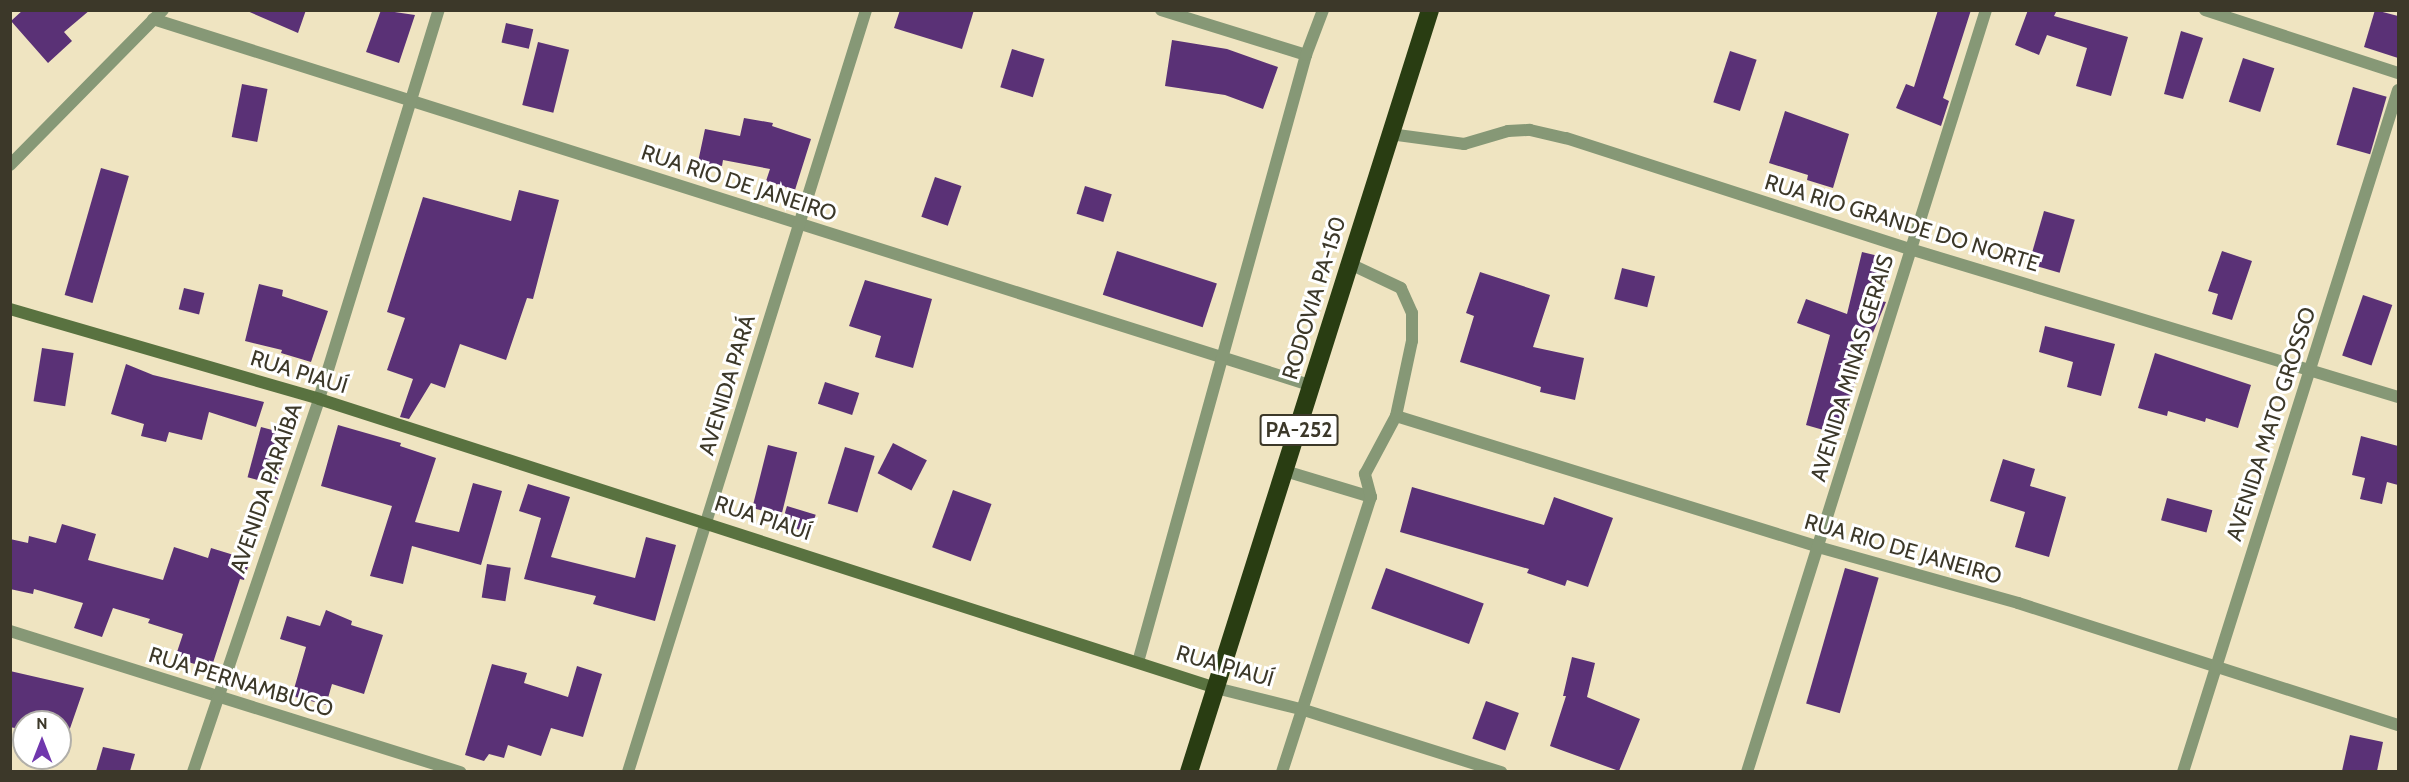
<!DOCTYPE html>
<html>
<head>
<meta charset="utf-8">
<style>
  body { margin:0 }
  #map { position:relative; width:2409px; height:782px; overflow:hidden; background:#efe4c1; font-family:Cabin,sans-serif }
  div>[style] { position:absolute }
  .building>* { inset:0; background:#5a3176; transform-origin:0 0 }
  .street>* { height:12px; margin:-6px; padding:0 6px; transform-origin:6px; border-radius:6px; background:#869876 }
  .secondary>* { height:12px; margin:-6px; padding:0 6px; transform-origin:6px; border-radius:6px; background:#597240 }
  .highway>* { height:18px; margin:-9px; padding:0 9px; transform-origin:9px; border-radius:9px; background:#293d12 }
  span { translate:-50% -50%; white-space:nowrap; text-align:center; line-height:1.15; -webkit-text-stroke:6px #fff; paint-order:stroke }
  .shield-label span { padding:2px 4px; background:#fff; border:2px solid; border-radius:4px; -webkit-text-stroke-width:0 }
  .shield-label { font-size:21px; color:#3c3829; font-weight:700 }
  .street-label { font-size:22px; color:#3c3829 }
  .frame { position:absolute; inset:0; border:12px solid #3c3829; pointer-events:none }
  .north { position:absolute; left:12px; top:710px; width:60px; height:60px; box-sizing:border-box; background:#fff; border:2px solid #b1afa9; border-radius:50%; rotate:0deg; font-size:16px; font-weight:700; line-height:24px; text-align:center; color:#3c3829 }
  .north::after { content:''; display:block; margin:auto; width:21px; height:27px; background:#7037ad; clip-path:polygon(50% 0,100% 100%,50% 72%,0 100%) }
</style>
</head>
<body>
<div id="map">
  <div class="building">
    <div style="clip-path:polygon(23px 10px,90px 10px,64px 32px,72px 41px,48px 63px,11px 21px)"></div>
    <div style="clip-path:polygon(245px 10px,306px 10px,298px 33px)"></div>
    <div style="clip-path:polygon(381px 10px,415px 15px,399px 63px,366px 52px)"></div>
    <div style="clip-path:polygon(900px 10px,974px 10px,962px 49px,894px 28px)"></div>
    <div style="clip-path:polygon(1938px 10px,1971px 10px,1943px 98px,1949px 101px,1941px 126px,1896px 108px,1906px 84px,1914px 87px)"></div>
    <div style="clip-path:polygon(2028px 10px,2057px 10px,2054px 16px,2128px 37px,2111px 96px,2076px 86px,2087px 48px,2047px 35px,2039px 55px,2015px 45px)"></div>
    <div style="clip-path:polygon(2375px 10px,2398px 16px,2398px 58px,2364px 47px)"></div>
    <div style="left:506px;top:23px;width:28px;height:20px;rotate:13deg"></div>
    <div style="clip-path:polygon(2181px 31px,2203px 38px,2183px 99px,2164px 94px)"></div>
    <div style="clip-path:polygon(1172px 40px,1227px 49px,1278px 67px,1263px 109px,1225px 95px,1165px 86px)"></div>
    <div style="left:538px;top:42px;width:32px;height:65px;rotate:14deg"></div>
    <div style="left:1012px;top:49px;width:34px;height:40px;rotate:17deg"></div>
    <div style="left:1730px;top:51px;width:28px;height:54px;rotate:18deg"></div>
    <div style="left:2243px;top:58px;width:33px;height:46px;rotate:18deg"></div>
    <div style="left:242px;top:84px;width:26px;height:54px;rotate:11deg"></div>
    <div style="left:2353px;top:87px;width:35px;height:60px;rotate:16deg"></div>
    <div style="clip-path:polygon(1785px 111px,1849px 134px,1833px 188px,1807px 180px,1808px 175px,1769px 163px)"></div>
    <div style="clip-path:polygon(744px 118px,773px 123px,772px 126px,811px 139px,795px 190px,766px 181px,770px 169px,723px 160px,722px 166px,698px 162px,705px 129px,740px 136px)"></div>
    <div style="left:101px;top:168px;width:29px;height:132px;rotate:16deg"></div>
    <div style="left:935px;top:177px;width:28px;height:42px;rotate:19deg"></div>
    <div style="left:1085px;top:186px;width:28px;height:29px;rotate:17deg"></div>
    <div style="clip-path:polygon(519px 190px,559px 200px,533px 299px,527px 298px,506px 360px,460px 344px,445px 388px,431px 383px,409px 419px,400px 417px,413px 379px,387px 370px,405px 318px,387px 312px,423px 197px,511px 221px)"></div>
    <div style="left:2044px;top:211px;width:32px;height:55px;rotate:16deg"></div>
    <div style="left:1117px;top:251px;width:105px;height:46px;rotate:18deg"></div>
    <div style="clip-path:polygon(2222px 251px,2252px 261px,2232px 320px,2212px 314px,2218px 294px,2208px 291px)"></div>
    <div style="clip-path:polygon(1862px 252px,1891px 259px,1881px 301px,1886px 302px,1859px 366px,1841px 435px,1806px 425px,1830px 335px,1797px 323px,1806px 299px,1847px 314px)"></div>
    <div style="left:1622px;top:268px;width:34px;height:32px;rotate:14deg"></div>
    <div style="clip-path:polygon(1480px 272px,1550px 295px,1533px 347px,1584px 358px,1575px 400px,1540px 392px,1541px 387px,1460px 362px,1474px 316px,1466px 313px)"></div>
    <div style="clip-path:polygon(865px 280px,932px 299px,913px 368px,875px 357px,881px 336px,849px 326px)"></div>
    <div style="clip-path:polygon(259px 284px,283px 290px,282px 296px,328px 311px,311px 362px,281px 353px,282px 350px,245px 341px)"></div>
    <div style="left:184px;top:288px;width:21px;height:22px;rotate:14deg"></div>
    <div style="left:2363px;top:295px;width:31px;height:64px;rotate:19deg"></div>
    <div style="clip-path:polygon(2045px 326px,2115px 344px,2101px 396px,2067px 387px,2073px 362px,2039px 352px)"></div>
    <div style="left:42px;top:348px;width:32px;height:54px;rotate:9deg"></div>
    <div style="clip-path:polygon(2155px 353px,2251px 385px,2238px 428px,2206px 418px,2205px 422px,2168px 411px,2167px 416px,2138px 408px)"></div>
    <div style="clip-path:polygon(126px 364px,153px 375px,264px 402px,256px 427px,209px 412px,202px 440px,169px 432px,166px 442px,141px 436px,144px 424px,111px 414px)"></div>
    <div style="left:825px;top:382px;width:36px;height:23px;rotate:18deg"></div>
    <div style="clip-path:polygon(338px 425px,401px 443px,400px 446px,436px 458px,415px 522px,459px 532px,473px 483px,502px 491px,481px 565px,412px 546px,403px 584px,370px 576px,392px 506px,321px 486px)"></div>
    <div style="left:261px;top:427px;width:30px;height:52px;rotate:15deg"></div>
    <div style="clip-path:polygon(2361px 436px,2398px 446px,2398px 485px,2387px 482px,2382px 504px,2360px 499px,2365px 478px,2352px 475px)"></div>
    <div style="left:893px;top:443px;width:38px;height:34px;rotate:27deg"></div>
    <div style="left:768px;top:445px;width:30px;height:65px;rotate:14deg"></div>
    <div style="left:845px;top:447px;width:31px;height:59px;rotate:17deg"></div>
    <div style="clip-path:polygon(2003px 459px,2035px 469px,2030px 486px,2066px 497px,2049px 557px,2015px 547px,2025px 512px,1990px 501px)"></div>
    <div style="clip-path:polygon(528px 484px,570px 497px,551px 557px,635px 578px,646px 537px,676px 545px,655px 621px,593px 604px,596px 596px,524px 579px,541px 518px,519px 511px)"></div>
    <div style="clip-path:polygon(1412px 487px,1544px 525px,1554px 497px,1613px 518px,1588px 587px,1567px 580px,1565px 586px,1527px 573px,1529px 569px,1400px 532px)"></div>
    <div style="left:953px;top:490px;width:41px;height:61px;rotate:20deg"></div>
    <div style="left:2167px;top:498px;width:47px;height:23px;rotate:15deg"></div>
    <div style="left:787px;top:506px;width:30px;height:19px;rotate:17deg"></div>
    <div style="clip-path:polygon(62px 524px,96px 534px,88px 560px,163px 580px,174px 547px,208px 558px,211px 548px,250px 560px,244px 580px,240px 579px,211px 669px,175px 658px,183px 634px,148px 623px,150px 619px,113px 608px,102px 637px,74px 628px,83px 603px,34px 589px,33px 594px,10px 589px,10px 539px,28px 543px,29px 536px,56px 543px)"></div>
    <div style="left:487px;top:564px;width:24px;height:34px;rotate:9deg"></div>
    <div style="left:1386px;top:568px;width:104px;height:43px;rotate:20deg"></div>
    <div style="left:1845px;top:568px;width:35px;height:141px;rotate:16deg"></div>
    <div style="clip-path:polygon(326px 610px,352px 621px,351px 625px,383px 635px,364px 694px,332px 684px,326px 705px,292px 696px,306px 647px,280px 639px,287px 616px,320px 626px)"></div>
    <div style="clip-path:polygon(1572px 657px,1595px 663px,1587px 697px,1640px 719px,1619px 771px,1550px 746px,1566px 696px,1563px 696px)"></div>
    <div style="clip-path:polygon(492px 664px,527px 673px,524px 683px,568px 697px,577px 666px,602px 674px,583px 737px,551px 728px,541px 756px,508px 745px,504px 758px,489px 754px,484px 761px,465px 755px)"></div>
    <div style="clip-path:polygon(10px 671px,84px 688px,66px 740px,60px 738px,60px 722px,24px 722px,24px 730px,10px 727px)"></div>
    <div style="left:1486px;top:701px;width:35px;height:40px;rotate:20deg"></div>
    <div style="clip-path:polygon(2350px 735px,2383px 742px,2377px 771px,2342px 771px)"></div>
    <div style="clip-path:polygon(103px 747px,135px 754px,130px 771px,96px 771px)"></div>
  </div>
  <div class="street">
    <div style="left:1161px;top:10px;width:152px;rotate:17.2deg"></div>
    <div style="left:2205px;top:10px;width:203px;rotate:18.1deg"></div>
    <div style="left:153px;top:19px;width:1217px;rotate:17.56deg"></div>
    <div style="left:1390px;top:134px;width:75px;rotate:7.7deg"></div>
    <div style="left:1464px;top:144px;width:46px;rotate:-16.5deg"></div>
    <div style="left:1508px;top:131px;width:22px;rotate:-3deg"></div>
    <div style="left:1530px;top:130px;width:37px;rotate:13deg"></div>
    <div style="left:1566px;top:138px;width:361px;rotate:17.9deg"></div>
    <div style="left:1910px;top:249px;width:510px;rotate:16.87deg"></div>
    <div style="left:10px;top:165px;width:218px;rotate:-45.4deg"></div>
    <div style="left:1396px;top:416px;width:442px;rotate:17.2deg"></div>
    <div style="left:1818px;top:547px;width:208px;rotate:15.6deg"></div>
    <div style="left:2018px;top:603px;width:399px;rotate:17.8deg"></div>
    <div style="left:1285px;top:471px;width:90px;rotate:16.8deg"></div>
    <div style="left:10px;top:631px;width:472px;rotate:17.4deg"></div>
    <div style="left:1138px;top:662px;width:630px;rotate:-74.53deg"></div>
    <div style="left:1306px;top:55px;width:48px;rotate:-69.3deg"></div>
    <div style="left:1216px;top:688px;width:91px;rotate:14deg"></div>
    <div style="left:1304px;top:710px;width:207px;rotate:17.5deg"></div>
    <div style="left:193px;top:772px;width:394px;rotate:-71.3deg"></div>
    <div style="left:319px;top:399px;width:407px;rotate:-72.9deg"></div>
    <div style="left:628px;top:772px;width:798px;rotate:-72.65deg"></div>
    <div style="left:1282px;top:772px;width:289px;rotate:-72.1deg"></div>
    <div style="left:1371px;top:497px;width:24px;rotate:-105deg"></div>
    <div style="left:1365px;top:474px;width:66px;rotate:-61.9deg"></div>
    <div style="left:1396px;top:416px;width:77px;rotate:-78deg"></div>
    <div style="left:1412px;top:341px;width:28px;rotate:-90deg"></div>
    <div style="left:1412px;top:313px;width:27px;rotate:-114deg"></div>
    <div style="left:1401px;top:288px;width:56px;rotate:-154.8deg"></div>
    <div style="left:1747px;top:772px;width:799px;rotate:-72.59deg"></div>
    <div style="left:2183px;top:772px;width:715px;rotate:-72.5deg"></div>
  </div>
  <div class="secondary">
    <div style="left:10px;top:309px;width:322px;rotate:16.2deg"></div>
    <div style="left:319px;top:399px;width:942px;rotate:17.86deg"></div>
  </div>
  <div class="highway">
    <div style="left:1189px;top:772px;width:799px;rotate:-72.45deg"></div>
  </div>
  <div class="shield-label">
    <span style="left:1299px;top:430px">PA-252</span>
  </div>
  <div class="street-label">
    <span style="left:739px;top:183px;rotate:18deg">RUA RIO DE JANEIRO</span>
    <span style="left:1902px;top:223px;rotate:17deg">RUA RIO GRANDE DO NORTE</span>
    <span style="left:1314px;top:298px;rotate:-73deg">RODOVIA PA-150</span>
    <span style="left:1852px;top:368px;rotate:-73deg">AVENIDA MINAS GERAIS</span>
    <span style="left:299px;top:372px;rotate:17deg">RUA PIAUÍ</span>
    <span style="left:727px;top:385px;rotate:-73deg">AVENIDA PARÁ</span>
    <span style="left:2271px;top:424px;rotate:-72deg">AVENIDA MATO GROSSO</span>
    <span style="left:266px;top:488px;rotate:-71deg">AVENIDA PARAÍBA</span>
    <span style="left:763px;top:518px;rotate:18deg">RUA PIAUÍ</span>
    <span style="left:1903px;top:549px;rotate:16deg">RUA RIO DE JANEIRO</span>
    <span style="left:1225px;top:666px;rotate:16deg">RUA PIAUÍ</span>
    <span style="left:241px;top:682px;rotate:17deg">RUA PERNAMBUCO</span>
  </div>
  <div class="frame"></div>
  <div class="north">N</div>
</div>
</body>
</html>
